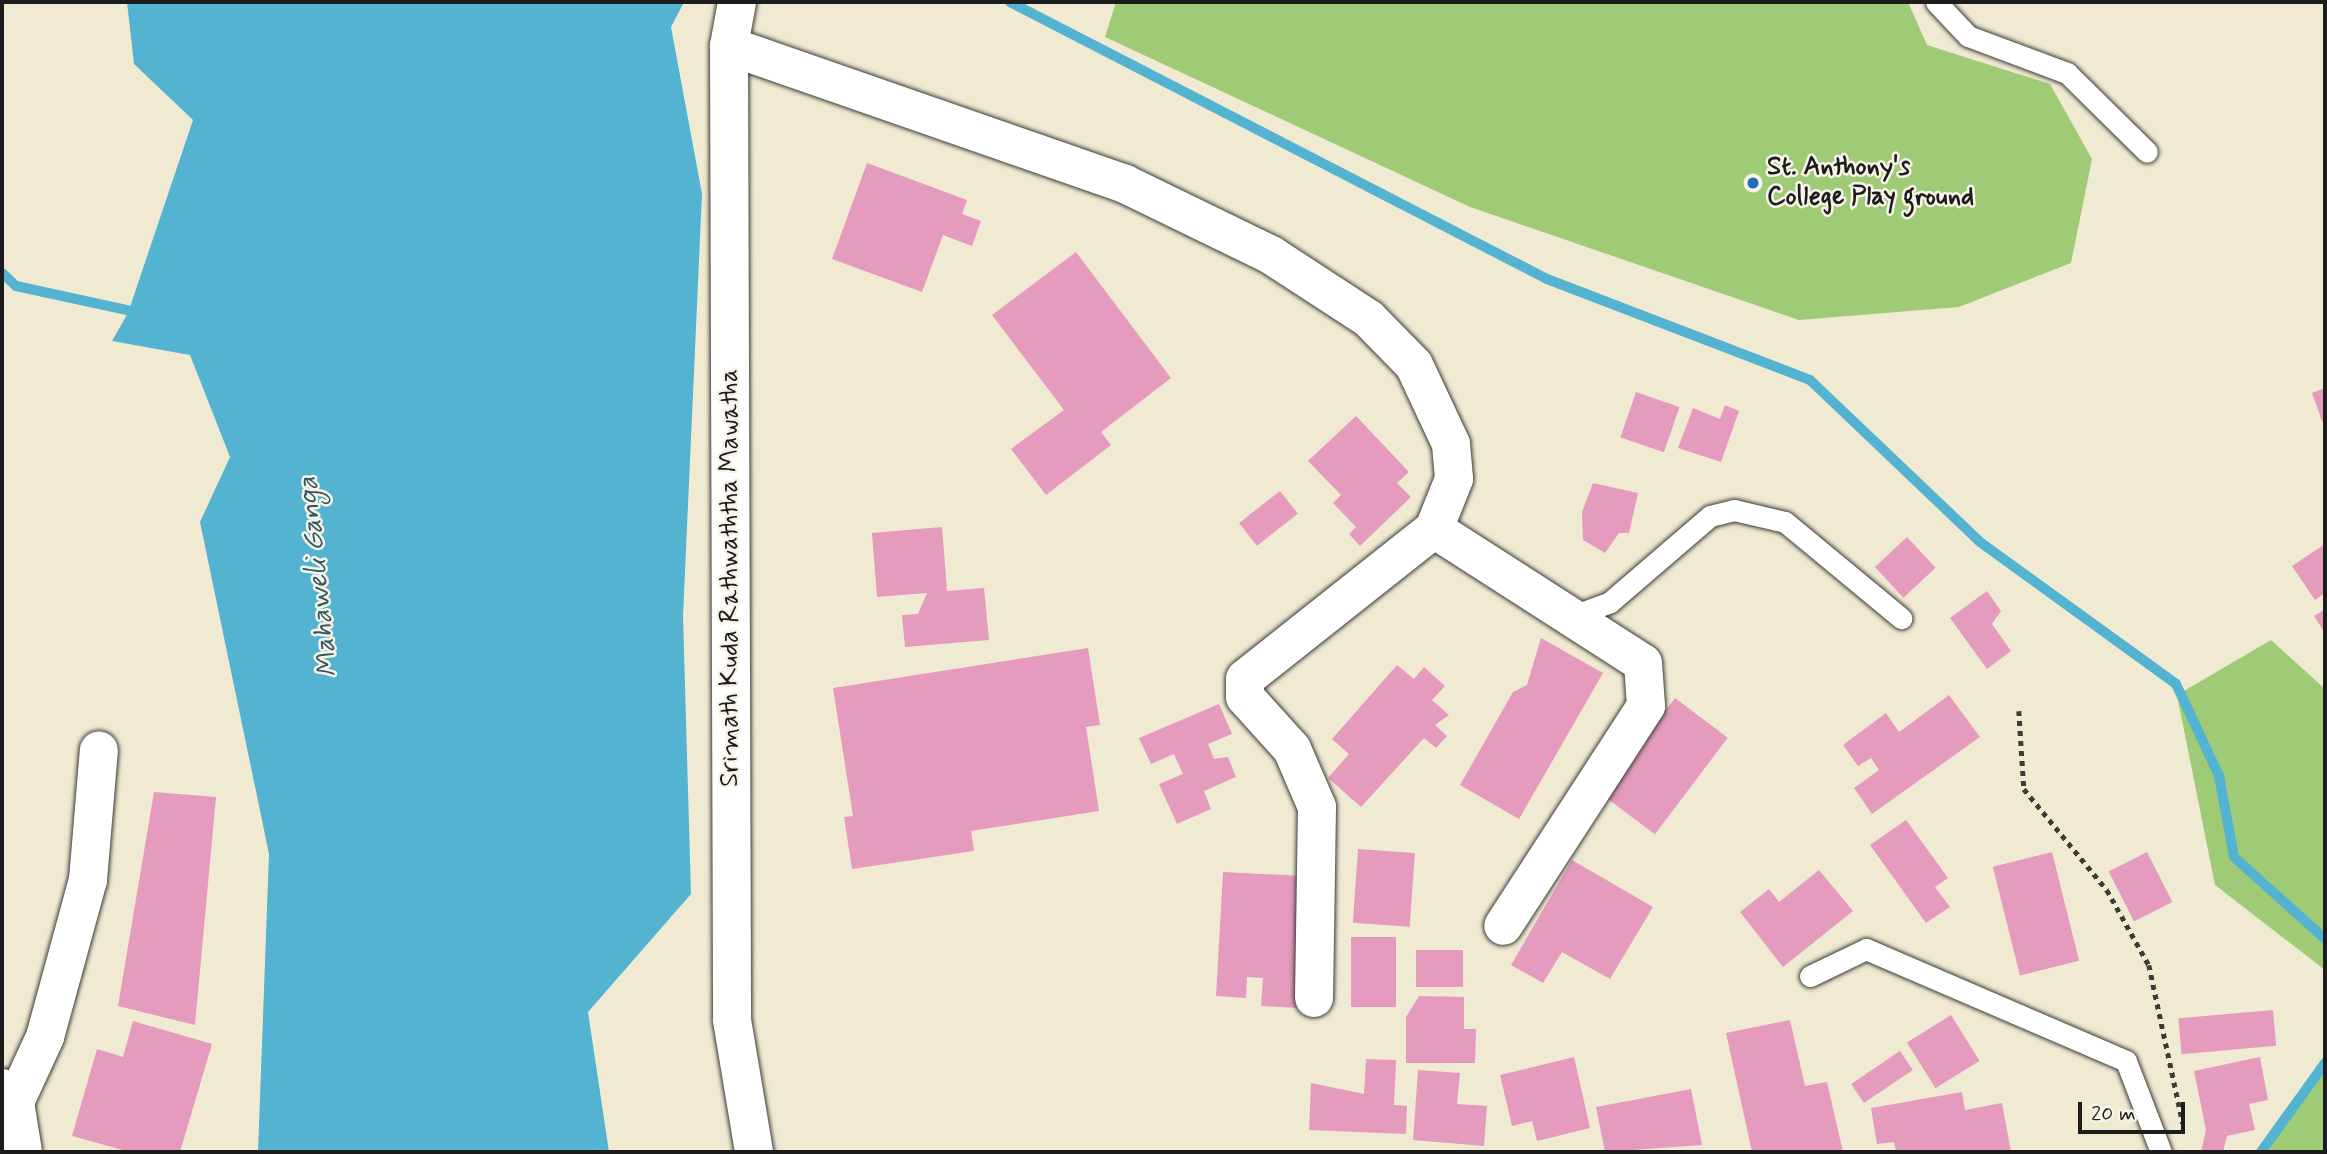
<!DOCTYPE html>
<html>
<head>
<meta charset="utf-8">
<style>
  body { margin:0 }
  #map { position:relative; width:2327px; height:1154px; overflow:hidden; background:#f1ead3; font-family:Mynerve,sans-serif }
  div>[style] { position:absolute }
  .green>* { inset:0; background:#9fcb77 }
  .water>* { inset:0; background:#53b3d1 }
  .stream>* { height:10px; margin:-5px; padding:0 5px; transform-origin:5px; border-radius:5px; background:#53b3d1 }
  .building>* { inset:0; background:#e49bbd; transform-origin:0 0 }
  .path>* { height:4.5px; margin-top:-2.25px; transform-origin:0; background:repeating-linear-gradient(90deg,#3c3b37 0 5px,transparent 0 10px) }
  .roads { filter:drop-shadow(0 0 2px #3c3b37) drop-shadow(0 0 2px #3c3b37) }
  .lane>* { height:21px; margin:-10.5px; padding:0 10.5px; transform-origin:10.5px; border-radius:10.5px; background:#fff }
  .street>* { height:38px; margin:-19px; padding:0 19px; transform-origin:19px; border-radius:19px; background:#fff }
  .secondary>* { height:38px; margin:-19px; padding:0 19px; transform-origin:19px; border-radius:19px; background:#fff }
  .dots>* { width:19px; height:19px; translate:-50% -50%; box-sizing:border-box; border:4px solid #f7f3e8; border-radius:50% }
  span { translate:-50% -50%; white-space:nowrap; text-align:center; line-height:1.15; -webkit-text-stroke:5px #f7f3e8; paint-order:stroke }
  .poi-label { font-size:26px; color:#1c1c1c; font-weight:700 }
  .left { translate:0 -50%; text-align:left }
  .street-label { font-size:26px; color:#1c1c1c }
  .water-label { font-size:28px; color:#325864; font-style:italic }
  .frame { position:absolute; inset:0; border:4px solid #1c1c1c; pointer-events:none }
  .scale { position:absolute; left:2078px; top:1102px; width:107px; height:32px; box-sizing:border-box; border:4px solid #1c1c1c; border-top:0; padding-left:9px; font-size:21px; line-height:24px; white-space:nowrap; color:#1c1c1c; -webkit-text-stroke:5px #f7f3e8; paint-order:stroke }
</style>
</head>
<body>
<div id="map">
  <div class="green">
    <div style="clip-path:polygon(1116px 2px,1908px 2px,1927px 45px,2050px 84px,2092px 159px,2071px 263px,1959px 307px,1799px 320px,1470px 207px,1105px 37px)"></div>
    <div style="clip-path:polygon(2271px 640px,2325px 689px,2325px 970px,2215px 885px,2177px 695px)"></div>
    <div style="clip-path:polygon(2325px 1063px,2325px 1152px,2258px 1152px,2262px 1144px)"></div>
  </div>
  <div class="water">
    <div style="clip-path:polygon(127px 2px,684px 2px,671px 27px,702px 194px,683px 616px,691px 894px,588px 1012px,609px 1152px,258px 1152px,269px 854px,200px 522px,230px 457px,190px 355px,112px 341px,128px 313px,193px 120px,134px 64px)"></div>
  </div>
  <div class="stream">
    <div style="left:1010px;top:2px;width:604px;rotate:27.29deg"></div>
    <div style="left:1547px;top:279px;width:282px;rotate:21deg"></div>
    <div style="left:1810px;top:380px;width:235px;rotate:43.6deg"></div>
    <div style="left:1980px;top:542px;width:242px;rotate:35.9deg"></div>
    <div style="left:2176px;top:684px;width:102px;rotate:64.9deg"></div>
    <div style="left:2219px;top:776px;width:82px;rotate:79.5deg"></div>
    <div style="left:2234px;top:857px;width:122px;rotate:42deg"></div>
    <div style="left:2px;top:273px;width:19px;rotate:43deg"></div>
    <div style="left:16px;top:286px;width:128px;rotate:12.2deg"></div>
    <div style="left:2261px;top:1152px;width:110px;rotate:-54.3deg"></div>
  </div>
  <div class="building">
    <div style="clip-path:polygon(867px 163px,967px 200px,962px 214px,981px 221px,972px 246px,943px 235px,922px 292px,832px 259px)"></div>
    <div style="clip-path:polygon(1076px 252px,1171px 378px,1101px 432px,1111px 445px,1046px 495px,1011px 449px,1064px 410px,992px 315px)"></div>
    <div style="clip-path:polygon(2325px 388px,2325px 420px,2322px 421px,2312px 393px)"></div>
    <div style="left:1636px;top:392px;width:46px;height:48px;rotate:19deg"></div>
    <div style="clip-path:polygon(1725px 405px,1739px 411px,1721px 462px,1678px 448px,1693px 408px,1720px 419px)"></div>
    <div style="clip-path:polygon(1356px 416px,1409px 472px,1397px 483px,1411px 497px,1360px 546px,1349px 534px,1356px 527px,1333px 503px,1341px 495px,1308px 461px)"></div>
    <div style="clip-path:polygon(1593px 483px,1638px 493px,1629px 533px,1619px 533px,1605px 553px,1583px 540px,1582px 512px)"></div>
    <div style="left:1280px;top:491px;width:29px;height:52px;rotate:52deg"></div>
    <div style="clip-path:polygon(942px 527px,947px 591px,984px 588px,989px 640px,905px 647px,902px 615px,918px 614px,927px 593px,877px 597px,872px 533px)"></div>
    <div style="left:1907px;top:537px;width:42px;height:44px;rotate:47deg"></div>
    <div style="clip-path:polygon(2325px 544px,2325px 593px,2315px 600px,2292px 566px)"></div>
    <div style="clip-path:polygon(1987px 591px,2001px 611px,1992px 624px,2011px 651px,1987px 669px,1950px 618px)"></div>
    <div style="clip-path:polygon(2325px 609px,2325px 633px,2314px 616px)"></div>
    <div style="clip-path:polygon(1541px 638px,1603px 673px,1519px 819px,1460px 785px,1513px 692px,1527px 685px)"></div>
    <div style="clip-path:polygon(1088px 648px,1100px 725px,1086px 727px,1099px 811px,971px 831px,974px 851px,852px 869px,844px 817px,853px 816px,833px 688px)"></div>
    <div style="clip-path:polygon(1397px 665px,1414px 679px,1424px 667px,1445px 686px,1432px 700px,1449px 715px,1435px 725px,1447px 736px,1436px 748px,1424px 738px,1361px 807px,1328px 778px,1349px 754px,1332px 739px)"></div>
    <div style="clip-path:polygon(1949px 695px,1980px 737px,1872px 814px,1854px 788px,1879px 770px,1871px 758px,1858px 766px,1843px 745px,1886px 713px,1899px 732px)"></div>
    <div style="left:1675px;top:698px;width:66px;height:121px;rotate:37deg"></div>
    <div style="clip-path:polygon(1219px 704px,1232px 734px,1208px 744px,1214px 759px,1228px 757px,1236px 777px,1204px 791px,1211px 809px,1177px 824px,1159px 784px,1183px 774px,1174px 754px,1151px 764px,1139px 738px)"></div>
    <div style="clip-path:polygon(154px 792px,216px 797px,195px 1025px,118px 1006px)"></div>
    <div style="clip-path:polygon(1906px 820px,1948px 878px,1935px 887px,1950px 907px,1926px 923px,1870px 845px)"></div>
    <div style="left:1358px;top:849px;width:57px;height:74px;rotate:4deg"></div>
    <div style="left:2052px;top:852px;width:112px;height:61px;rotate:76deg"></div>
    <div style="left:2147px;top:852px;width:56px;height:43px;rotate:63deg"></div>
    <div style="clip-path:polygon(1572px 860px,1653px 907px,1610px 979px,1562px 952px,1543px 983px,1511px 965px)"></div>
    <div style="clip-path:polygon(1819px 870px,1853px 911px,1783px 967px,1740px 912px,1769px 889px,1779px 902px)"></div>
    <div style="clip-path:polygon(1223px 872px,1304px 876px,1298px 1008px,1261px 1006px,1263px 978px,1247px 977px,1246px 998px,1216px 996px)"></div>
    <div style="left:1351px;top:937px;width:45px;height:70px"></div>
    <div style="left:1416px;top:950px;width:47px;height:37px"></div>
    <div style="clip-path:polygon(1419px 996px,1464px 997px,1464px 1029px,1476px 1029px,1475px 1063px,1406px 1063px,1406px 1017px)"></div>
    <div style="left:2273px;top:1010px;width:36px;height:95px;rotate:85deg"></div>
    <div style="left:1951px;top:1015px;width:54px;height:52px;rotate:58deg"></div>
    <div style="clip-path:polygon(1790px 1020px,1805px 1086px,1827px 1082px,1843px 1152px,1752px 1152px,1726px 1033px)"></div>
    <div style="clip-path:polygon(133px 1021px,212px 1044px,180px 1152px,130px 1152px,72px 1136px,97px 1049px,123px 1057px)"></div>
    <div style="left:1900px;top:1051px;width:23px;height:59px;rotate:56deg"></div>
    <div style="clip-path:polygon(1574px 1057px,1590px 1128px,1537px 1141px,1532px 1121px,1512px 1126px,1500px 1075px)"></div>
    <div style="clip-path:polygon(2260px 1057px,2268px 1100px,2249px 1104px,2255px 1130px,2227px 1136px,2223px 1152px,2201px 1152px,2206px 1130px,2194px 1071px)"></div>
    <div style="clip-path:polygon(1366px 1059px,1396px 1060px,1394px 1105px,1407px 1106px,1406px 1134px,1309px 1130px,1311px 1083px,1364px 1094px)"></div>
    <div style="clip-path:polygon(1418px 1070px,1460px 1073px,1457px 1104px,1487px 1106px,1484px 1146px,1413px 1140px)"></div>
    <div style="clip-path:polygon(1691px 1089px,1702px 1145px,1605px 1152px,1596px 1107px)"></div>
    <div style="clip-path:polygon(1962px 1092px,1965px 1110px,2002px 1103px,2011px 1152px,1896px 1152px,1894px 1142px,1877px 1144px,1871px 1108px)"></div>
  </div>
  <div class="path">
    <div style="left:2019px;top:711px;width:78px;rotate:86.3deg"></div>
    <div style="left:2024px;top:789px;width:131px;rotate:50.6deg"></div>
    <div style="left:2107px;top:890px;width:86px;rotate:60.8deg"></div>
    <div style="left:2149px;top:965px;width:162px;rotate:77.9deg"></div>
  </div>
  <div class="roads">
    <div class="lane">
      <div style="left:1936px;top:2px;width:47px;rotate:46.7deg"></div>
      <div style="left:1968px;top:36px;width:106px;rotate:20.5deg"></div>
      <div style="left:2067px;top:73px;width:112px;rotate:44.6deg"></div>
      <div style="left:1575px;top:615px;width:37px;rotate:-20deg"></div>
      <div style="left:1610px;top:602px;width:132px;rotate:-40.7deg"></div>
      <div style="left:1710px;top:516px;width:25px;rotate:-14deg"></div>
      <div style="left:1734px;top:510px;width:52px;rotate:13.2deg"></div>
      <div style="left:1785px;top:522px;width:151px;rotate:39.6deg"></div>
      <div style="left:1810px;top:976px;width:62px;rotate:-25.7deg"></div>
      <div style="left:1866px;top:949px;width:283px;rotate:23.3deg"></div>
      <div style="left:2126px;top:1061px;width:97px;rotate:69deg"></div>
    </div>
    <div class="street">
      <div style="left:729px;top:46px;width:419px;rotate:19.2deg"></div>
      <div style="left:1125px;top:184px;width:162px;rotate:25.9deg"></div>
      <div style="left:1271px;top:255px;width:117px;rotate:33.1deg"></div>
      <div style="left:1369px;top:319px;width:64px;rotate:45.6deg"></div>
      <div style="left:1414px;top:365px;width:87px;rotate:64.9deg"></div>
      <div style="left:1451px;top:444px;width:35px;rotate:85deg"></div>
      <div style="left:1454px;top:479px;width:54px;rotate:111.8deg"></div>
      <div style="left:1434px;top:529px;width:241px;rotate:141.6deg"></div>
      <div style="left:1245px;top:679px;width:18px;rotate:90deg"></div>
      <div style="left:1245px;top:697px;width:70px;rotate:47.9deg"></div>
      <div style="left:1292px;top:749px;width:63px;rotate:66.7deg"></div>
      <div style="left:1317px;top:807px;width:191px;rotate:90.9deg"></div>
      <div style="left:1434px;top:529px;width:248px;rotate:32.7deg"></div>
      <div style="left:1643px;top:663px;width:43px;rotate:86deg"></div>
      <div style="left:1646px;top:706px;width:262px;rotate:123deg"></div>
      <div style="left:2px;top:1088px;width:19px;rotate:47deg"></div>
      <div style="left:15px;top:1102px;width:51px;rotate:80.9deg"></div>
      <div style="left:15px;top:1102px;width:72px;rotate:-65.2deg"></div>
      <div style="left:45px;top:1037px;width:163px;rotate:-74.7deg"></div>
      <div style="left:88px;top:880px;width:130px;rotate:-85.2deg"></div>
    </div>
    <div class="secondary">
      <div style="left:737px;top:2px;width:45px;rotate:100.3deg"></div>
      <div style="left:729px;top:46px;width:974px;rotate:89.82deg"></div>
      <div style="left:732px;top:1020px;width:134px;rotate:80.5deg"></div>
    </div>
  </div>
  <div class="dots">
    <div style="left:1753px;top:183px;background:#1f6fb2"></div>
  </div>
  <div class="poi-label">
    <span class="left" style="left:1767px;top:183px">St. Anthony's<br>College Play ground</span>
  </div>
  <div class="street-label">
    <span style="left:731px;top:578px;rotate:-90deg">Srimath Kuda Rathwaththa Mawatha</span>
  </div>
  <div class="water-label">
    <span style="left:319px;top:577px;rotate:-96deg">Mahaweli Ganga</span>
  </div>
  <div class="frame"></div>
  <div class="scale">20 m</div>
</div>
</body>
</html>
